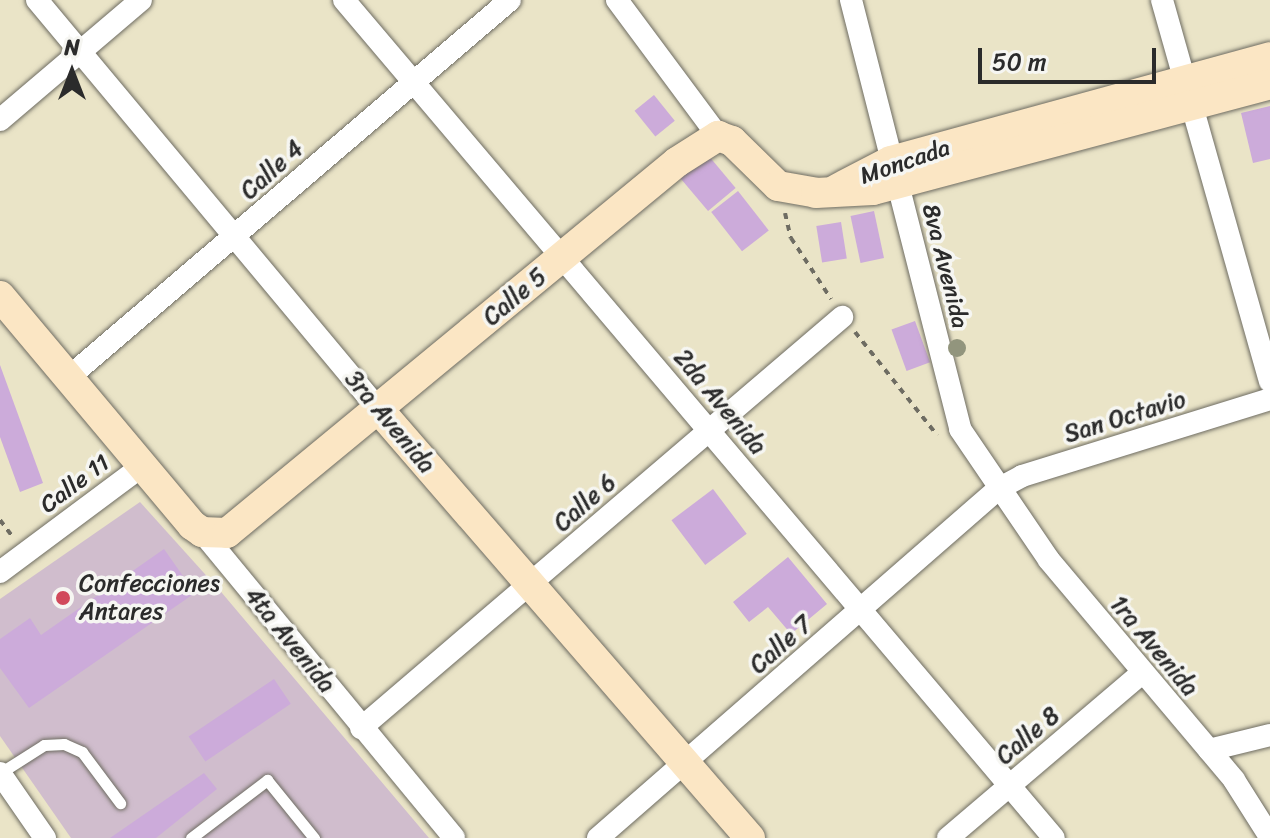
<!DOCTYPE html>
<html>
<head>
<meta charset="utf-8">
<style>
  body { margin:0 }
  #map { position:relative; width:1270px; height:838px; overflow:hidden; background:#eae4c7; font-family:Sriracha,sans-serif }
  div>[style] { position:absolute }
  .industrial>* { inset:0; background:#d0bdcd }
  .building>* { inset:0; background:#ccabda; transform-origin:0 0 }
  .path>* { height:4px; margin-top:-2px; transform-origin:0; background:repeating-linear-gradient(90deg,#6e6c62 0 6px,transparent 0 12px) }
  .roads { filter:drop-shadow(0 0 2px #6e6c62) drop-shadow(0 0 2px #6e6c62) }
  .lane>* { height:11px; margin:-5.5px; padding:0 5.5px; transform-origin:5.5px; border-radius:5.5px; background:#fff }
  .street>* { height:22px; margin:-11px; padding:0 11px; transform-origin:11px; border-radius:11px; background:#fff }
  .secondary>* { height:30px; margin:-15px; padding:0 15px; transform-origin:15px; border-radius:15px; background:#fbe6c4 }
  .trees>* { width:18px; height:18px; margin:-9px; border-radius:50%; background:#92957d }
  .dots>* { width:22px; height:22px; translate:-50% -50%; box-sizing:border-box; border:4px solid #f6f6f2; border-radius:50% }
  span { translate:-50% -50%; white-space:nowrap; text-align:center; line-height:1.15; -webkit-text-stroke:7px #f6f6f2; paint-order:stroke }
  .street-label { font-size:24px; color:#2b2b2b }
  .poi-label { font-size:24px; color:#2b2b2b }
  .left { translate:0 -50%; text-align:left }
  .north { position:absolute; left:32px; top:32px; width:80px; height:80px; -webkit-text-stroke:6px #f6f6f2; paint-order:stroke; rotate:0deg; font-size:22px; font-weight:700; line-height:32px; text-align:center; color:#2b2b2b }
  .north::after { content:''; display:block; margin:auto; width:28px; height:36px; background:#2b2b2b; clip-path:polygon(50% 0,100% 100%,50% 72%,0 100%) }
  .scale { position:absolute; left:978px; top:48px; width:178px; height:36px; box-sizing:border-box; border:4px solid #2b2b2b; border-top:0; padding-left:10px; font-size:24px; line-height:28px; white-space:nowrap; color:#2b2b2b; -webkit-text-stroke:6px #f6f6f2; paint-order:stroke }
</style>
</head>
<body>
<div id="map">
  <div class="industrial">
    <div style="clip-path:polygon(140px 502px,222px 593px,429px 838px,71px 838px,0 736px,0 599px)"></div>
  </div>
  <div class="building">
    <div style="left:654px;top:95px;width:33px;height:25px;rotate:51deg"></div>
    <div style="clip-path:polygon(1270px 106px,1270px 159px,1253px 163px,1241px 113px)"></div>
    <div style="left:708px;top:155px;width:43px;height:36px;rotate:50deg"></div>
    <div style="left:738px;top:191px;width:50px;height:34px;rotate:52deg"></div>
    <div style="left:874px;top:211px;width:48px;height:24px;rotate:78deg"></div>
    <div style="left:841px;top:222px;width:37px;height:25px;rotate:81deg"></div>
    <div style="left:915px;top:321px;width:44px;height:25px;rotate:70deg"></div>
    <div style="clip-path:polygon(0 365px,43px 483px,20px 492px,0 437px)"></div>
    <div style="left:713px;top:489px;width:56px;height:52px;rotate:53deg"></div>
    <div style="clip-path:polygon(164px 549px,195px 593px,29px 708px,0 668px,0 639px,30px 618px,41px 635px)"></div>
    <div style="clip-path:polygon(788px 557px,827px 604px,791px 634px,768px 607px,749px 622px,733px 602px)"></div>
    <div style="left:274px;top:679px;width:30px;height:103px;rotate:56deg"></div>
    <div style="clip-path:polygon(204px 773px,217px 789px,156px 838px,110px 838px)"></div>
  </div>
  <div class="path">
    <div style="left:785px;top:213px;width:26px;rotate:77deg"></div>
    <div style="left:791px;top:238px;width:73px;rotate:56.7deg"></div>
    <div style="left:855px;top:332px;width:132px;rotate:51.5deg"></div>
    <div style="left:0;top:520px;width:21px;rotate:53deg"></div>
  </div>
  <div class="roads">
    <div class="lane">
      <div style="left:0;top:773px;width:52px;rotate:-32.5deg"></div>
      <div style="left:44px;top:745px;width:20px;rotate:-3deg"></div>
      <div style="left:64px;top:744px;width:20px;rotate:24deg"></div>
      <div style="left:82px;top:752px;width:64px;rotate:53.3deg"></div>
      <div style="left:191px;top:838px;width:96px;rotate:-37.3deg"></div>
      <div style="left:267px;top:780px;width:75px;rotate:51deg"></div>
    </div>
    <div class="street">
      <div style="left:37px;top:0;width:535px;rotate:50.15deg"></div>
      <div style="left:344px;top:0;width:1098px;rotate:49.73deg"></div>
      <div style="left:617px;top:0;width:169px;rotate:53.4deg"></div>
      <div style="left:851px;top:0;width:443px;rotate:75.7deg"></div>
      <div style="left:960px;top:429px;width:158px;rotate:55.8deg"></div>
      <div style="left:1049px;top:560px;width:287px;rotate:49.9deg"></div>
      <div style="left:1234px;top:780px;width:67px;rotate:57.7deg"></div>
      <div style="left:1162px;top:0;width:396px;rotate:74.2deg"></div>
      <div style="left:0;top:120px;width:185px;rotate:-40.4deg"></div>
      <div style="left:69px;top:377px;width:580px;rotate:-40.53deg"></div>
      <div style="left:202px;top:532px;width:396px;rotate:50.5deg"></div>
      <div style="left:0;top:572px;width:177px;rotate:-36.7deg"></div>
      <div style="left:361px;top:728px;width:633px;rotate:-40.51deg"></div>
      <div style="left:1209px;top:750px;width:63px;rotate:-13.8deg"></div>
      <div style="left:0;top:773px;width:79px;rotate:55.3deg"></div>
      <div style="left:598px;top:838px;width:531px;rotate:-41.1deg"></div>
      <div style="left:998px;top:489px;width:27px;rotate:-28deg"></div>
      <div style="left:1022px;top:476px;width:260px;rotate:-17.2deg"></div>
      <div style="left:948px;top:838px;width:255px;rotate:-40.4deg"></div>
    </div>
    <div class="secondary">
      <div style="left:837px;top:189px;width:61px;rotate:-27.4deg"></div>
      <div style="left:891px;top:161px;width:393px;rotate:-15.3deg"></div>
      <div style="left:0;top:296px;width:299px;rotate:50deg"></div>
      <div style="left:192px;top:525px;width:12px;rotate:35deg"></div>
      <div style="left:202px;top:532px;width:25px;rotate:2deg"></div>
      <div style="left:227px;top:533px;width:583px;rotate:-39.5deg"></div>
      <div style="left:677px;top:162px;width:49px;rotate:-32.4deg"></div>
      <div style="left:718px;top:136px;width:15px;rotate:20deg"></div>
      <div style="left:732px;top:141px;width:64px;rotate:44.4deg"></div>
      <div style="left:778px;top:186px;width:39px;rotate:10deg"></div>
      <div style="left:816px;top:193px;width:57px;rotate:-3deg"></div>
      <div style="left:873px;top:190px;width:411px;rotate:-14.9deg"></div>
      <div style="left:380px;top:411px;width:565px;rotate:49.09deg"></div>
    </div>
  </div>
  <div class="trees">
    <div style="left:957px;top:348px"></div>
  </div>
  <div class="dots">
    <div style="left:63px;top:598px;background:#d1495b"></div>
  </div>
  <div class="street-label">
    <span style="left:905px;top:162px;rotate:-19deg">Moncada</span>
    <span style="left:272px;top:170px;rotate:-42deg">Calle 4</span>
    <span style="left:945px;top:266px;rotate:76deg">8va Avenida</span>
    <span style="left:515px;top:297px;rotate:-40deg">Calle 5</span>
    <span style="left:720px;top:402px;rotate:50deg">2da Avenida</span>
    <span style="left:1125px;top:417px;rotate:-17deg">San Octavio</span>
    <span style="left:390px;top:422px;rotate:50deg">3ra Avenida</span>
    <span style="left:75px;top:484px;rotate:-37deg">Calle 11</span>
    <span style="left:585px;top:503px;rotate:-41deg">Calle 6</span>
    <span style="left:290px;top:640px;rotate:51deg">4ta Avenida</span>
    <span style="left:781px;top:645px;rotate:-41deg">Calle 7</span>
    <span style="left:1154px;top:646px;rotate:50deg">1ra Avenida</span>
    <span style="left:1028px;top:736px;rotate:-40deg">Calle 8</span>
  </div>
  <div class="poi-label">
    <span class="left" style="left:79px;top:598px">Confecciones<br>Antares</span>
  </div>
  <div class="north">N</div>
  <div class="scale">50 m</div>
</div>
</body>
</html>
